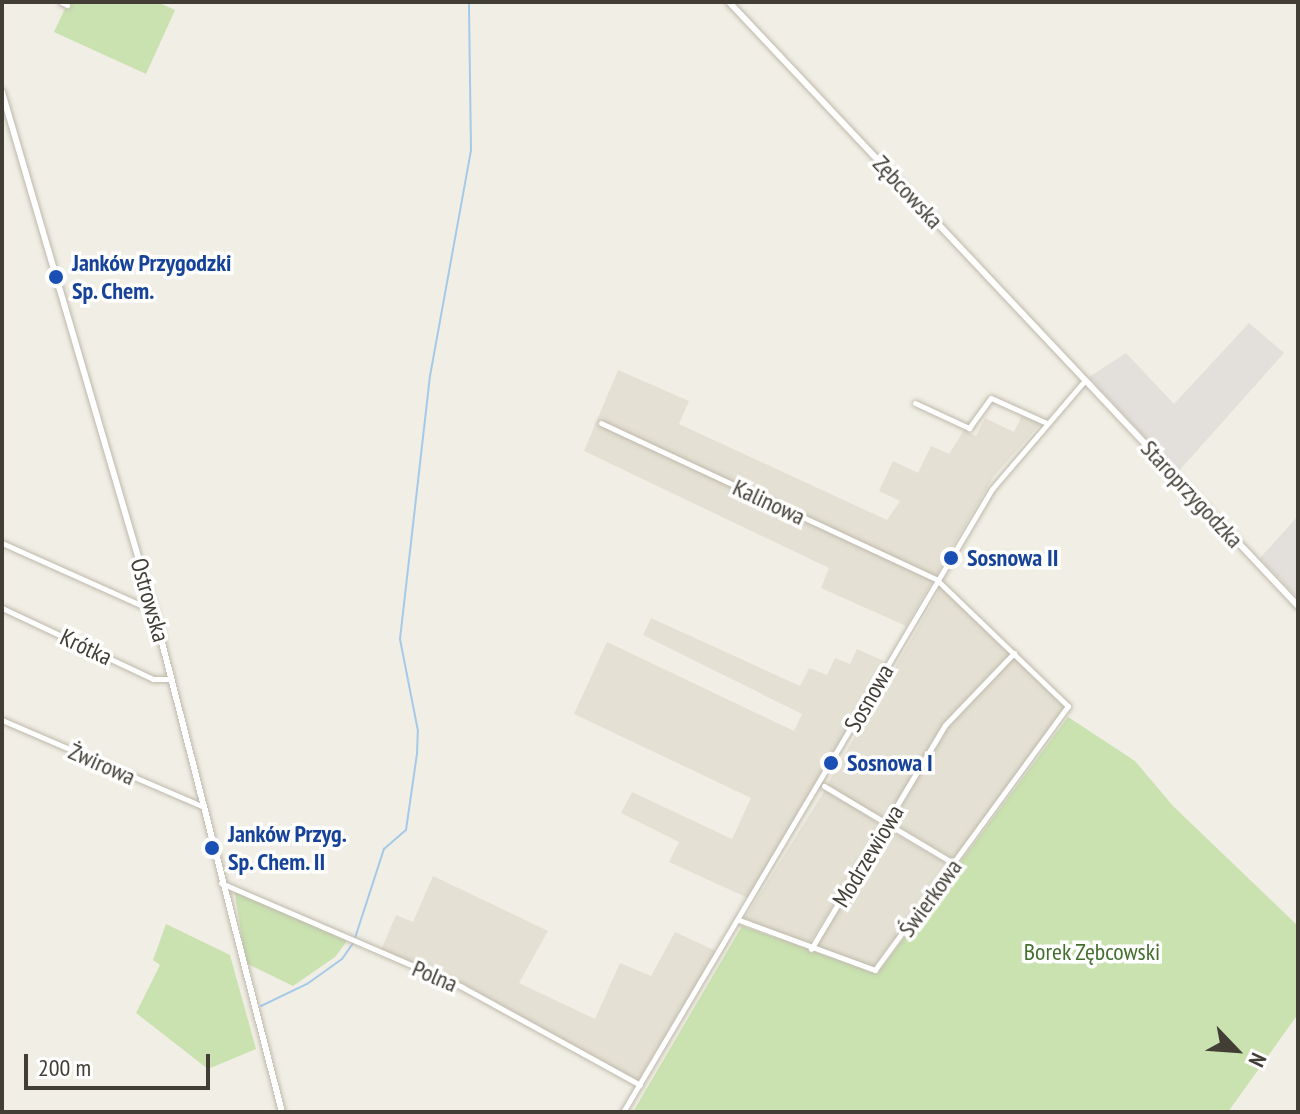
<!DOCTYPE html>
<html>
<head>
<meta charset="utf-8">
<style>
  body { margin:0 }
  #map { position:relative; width:1300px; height:1114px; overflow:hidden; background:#f1eee5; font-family:"PT Sans Narrow",sans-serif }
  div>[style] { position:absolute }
  .residential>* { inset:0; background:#e4e0d3; transform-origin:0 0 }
  .industrial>* { inset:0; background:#e3dfda }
  .green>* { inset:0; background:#c9e2b0 }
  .stream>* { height:2px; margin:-1px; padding:0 1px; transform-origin:1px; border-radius:1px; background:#a5cae9 }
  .roads { filter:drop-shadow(0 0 2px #beb8ab) drop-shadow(0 0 2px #beb8ab) }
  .minor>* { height:5px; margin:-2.5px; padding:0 2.5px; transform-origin:2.5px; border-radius:2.5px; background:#fff }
  .tertiary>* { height:6px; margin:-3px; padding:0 3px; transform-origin:3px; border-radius:3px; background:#fff }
  .dots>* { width:22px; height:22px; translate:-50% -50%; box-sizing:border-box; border:4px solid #fff; border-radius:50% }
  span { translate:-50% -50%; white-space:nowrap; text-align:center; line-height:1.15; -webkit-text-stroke:7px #fff; paint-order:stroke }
  .street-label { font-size:24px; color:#423e35 }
  .transit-label { font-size:24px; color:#164399; font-weight:700 }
  .left { translate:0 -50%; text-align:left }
  .park-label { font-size:24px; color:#436f2e }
  .frame { position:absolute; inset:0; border:4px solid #423e35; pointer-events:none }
  .north { position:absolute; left:1196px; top:1010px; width:80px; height:80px; -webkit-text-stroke:6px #fff; paint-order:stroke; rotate:115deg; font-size:22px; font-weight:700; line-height:32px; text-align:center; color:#423e35 }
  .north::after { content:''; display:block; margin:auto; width:28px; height:36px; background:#423e35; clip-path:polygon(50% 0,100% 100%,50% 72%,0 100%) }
  .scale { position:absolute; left:24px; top:1054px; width:186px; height:36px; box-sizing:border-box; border:4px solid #423e35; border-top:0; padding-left:10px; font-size:24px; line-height:28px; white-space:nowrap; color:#423e35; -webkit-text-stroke:6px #fff; paint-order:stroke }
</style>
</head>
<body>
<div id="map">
  <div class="residential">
    <div style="clip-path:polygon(618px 370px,689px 401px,679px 424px,887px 520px,900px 501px,879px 491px,893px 461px,918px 473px,931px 446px,949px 454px,964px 430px,976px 436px,985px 418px,1014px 432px,1022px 415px,1041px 423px,994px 476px,906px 626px,821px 588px,829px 568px,584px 451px)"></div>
    <div style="clip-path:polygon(941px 588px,1009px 654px,942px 725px,885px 821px,827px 785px)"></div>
    <div style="clip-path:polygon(651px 618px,800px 686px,809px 668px,827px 675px,835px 658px,850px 664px,857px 649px,886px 662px,748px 898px,669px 862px,679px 842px,621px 813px,632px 792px,732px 839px,751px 798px,574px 714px,607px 642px,794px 731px,802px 714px,643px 635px)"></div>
    <div style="clip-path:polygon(1014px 658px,1064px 707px,954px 859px,892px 823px,948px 728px)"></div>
    <div style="left:825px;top:790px;width:68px;height:151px;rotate:32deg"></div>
    <div style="clip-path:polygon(888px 830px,950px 865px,873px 967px,816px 947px)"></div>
    <div style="clip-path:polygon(433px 876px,548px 931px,519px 983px,595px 1019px,620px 963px,651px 976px,675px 932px,716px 951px,638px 1081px,466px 985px,381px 950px,396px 915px,413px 922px)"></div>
  </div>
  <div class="industrial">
    <div style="clip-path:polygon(1249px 323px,1284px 353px,1178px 472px,1089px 377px,1126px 353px,1174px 404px)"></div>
    <div style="clip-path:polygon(1298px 516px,1298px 598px,1260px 558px)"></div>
  </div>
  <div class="green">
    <div style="clip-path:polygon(68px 2px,157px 2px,175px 10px,146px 74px,54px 32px)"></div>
    <div style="clip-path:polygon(1068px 717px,1135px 761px,1173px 806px,1298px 926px,1298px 1014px,1228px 1112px,633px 1112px,742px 926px,877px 974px)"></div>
    <div style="clip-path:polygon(234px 889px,347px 941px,335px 957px,293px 986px,246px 963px)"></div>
    <div style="clip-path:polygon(166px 924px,230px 955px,256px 1049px,208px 1069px,136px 1013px,160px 965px,153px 960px)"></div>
  </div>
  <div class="stream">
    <div style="left:355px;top:938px;width:94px;rotate:-72deg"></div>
    <div style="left:384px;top:849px;width:29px;rotate:-41deg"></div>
    <div style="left:406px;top:830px;width:77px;rotate:-81.8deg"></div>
    <div style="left:417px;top:754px;width:23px;rotate:-88deg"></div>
    <div style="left:418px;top:731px;width:94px;rotate:-101.1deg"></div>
    <div style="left:400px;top:639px;width:265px;rotate:-83.5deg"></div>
    <div style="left:430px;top:376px;width:229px;rotate:-79.7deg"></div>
    <div style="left:471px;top:151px;width:149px;rotate:-90.8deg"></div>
    <div style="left:261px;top:1006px;width:51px;rotate:-25.6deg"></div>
    <div style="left:307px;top:984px;width:43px;rotate:-35.5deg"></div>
    <div style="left:342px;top:959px;width:19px;rotate:-55deg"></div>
  </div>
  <div class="roads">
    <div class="minor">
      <div style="left:61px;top:2px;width:7px;rotate:27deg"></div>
      <div style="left:915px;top:403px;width:60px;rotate:24.8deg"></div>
      <div style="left:969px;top:428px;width:37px;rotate:-54deg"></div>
      <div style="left:991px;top:398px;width:61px;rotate:24.1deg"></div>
      <div style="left:601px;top:423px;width:371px;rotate:25deg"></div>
      <div style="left:937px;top:580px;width:182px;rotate:43.9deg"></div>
      <div style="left:1068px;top:706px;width:327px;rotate:126.2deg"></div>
      <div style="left:875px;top:970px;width:145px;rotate:-159.8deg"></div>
      <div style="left:2px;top:543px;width:167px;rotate:24.1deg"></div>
      <div style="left:2px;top:608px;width:167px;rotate:25.2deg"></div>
      <div style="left:153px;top:679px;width:18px"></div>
      <div style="left:2px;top:720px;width:218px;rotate:23.3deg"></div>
      <div style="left:824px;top:786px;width:152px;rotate:30.8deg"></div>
      <div style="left:221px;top:883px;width:262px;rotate:23.3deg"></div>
      <div style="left:462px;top:987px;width:203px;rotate:28.8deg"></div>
      <div style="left:811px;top:949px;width:261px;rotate:-59.1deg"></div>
      <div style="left:945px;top:725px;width:100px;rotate:-46.2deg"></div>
      <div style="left:623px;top:1112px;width:724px;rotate:-59.36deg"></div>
      <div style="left:992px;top:489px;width:143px;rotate:-49.5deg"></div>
    </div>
    <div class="tertiary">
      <div style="left:729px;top:2px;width:830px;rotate:46.71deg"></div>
      <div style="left:2px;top:92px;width:541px;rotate:73.68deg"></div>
      <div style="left:154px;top:611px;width:517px;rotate:75.67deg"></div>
    </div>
  </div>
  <div class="dots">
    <div style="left:56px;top:277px;background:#1a4fb4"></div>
    <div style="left:951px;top:558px;background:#1a4fb4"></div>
    <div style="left:831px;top:763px;background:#1a4fb4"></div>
    <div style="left:212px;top:848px;background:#1a4fb4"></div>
  </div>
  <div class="street-label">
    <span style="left:908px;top:192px;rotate:47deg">Zębcowska</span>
    <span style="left:1192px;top:494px;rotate:47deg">Staroprzygodzka</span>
    <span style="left:769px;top:502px;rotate:25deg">Kalinowa</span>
    <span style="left:150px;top:600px;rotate:74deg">Ostrowska</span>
    <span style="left:86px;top:647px;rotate:25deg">Krótka</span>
    <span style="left:869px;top:698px;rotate:-60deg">Sosnowa</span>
    <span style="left:102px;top:764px;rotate:24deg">Żwirowa</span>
    <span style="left:868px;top:856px;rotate:-59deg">Modrzewiowa</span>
    <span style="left:930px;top:898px;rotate:-54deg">Świerkowa</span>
    <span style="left:435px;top:976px;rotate:23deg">Polna</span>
  </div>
  <div class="transit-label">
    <span class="left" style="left:72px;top:277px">Janków Przygodzki<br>Sp. Chem.</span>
    <span class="left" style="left:967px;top:558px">Sosnowa II</span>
    <span class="left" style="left:847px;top:763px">Sosnowa I</span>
    <span class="left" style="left:228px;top:848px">Janków Przyg.<br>Sp. Chem. II</span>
  </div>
  <div class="park-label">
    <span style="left:1092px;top:952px">Borek Zębcowski</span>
  </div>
  <div class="frame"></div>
  <div class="north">N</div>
  <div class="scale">200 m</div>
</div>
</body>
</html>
